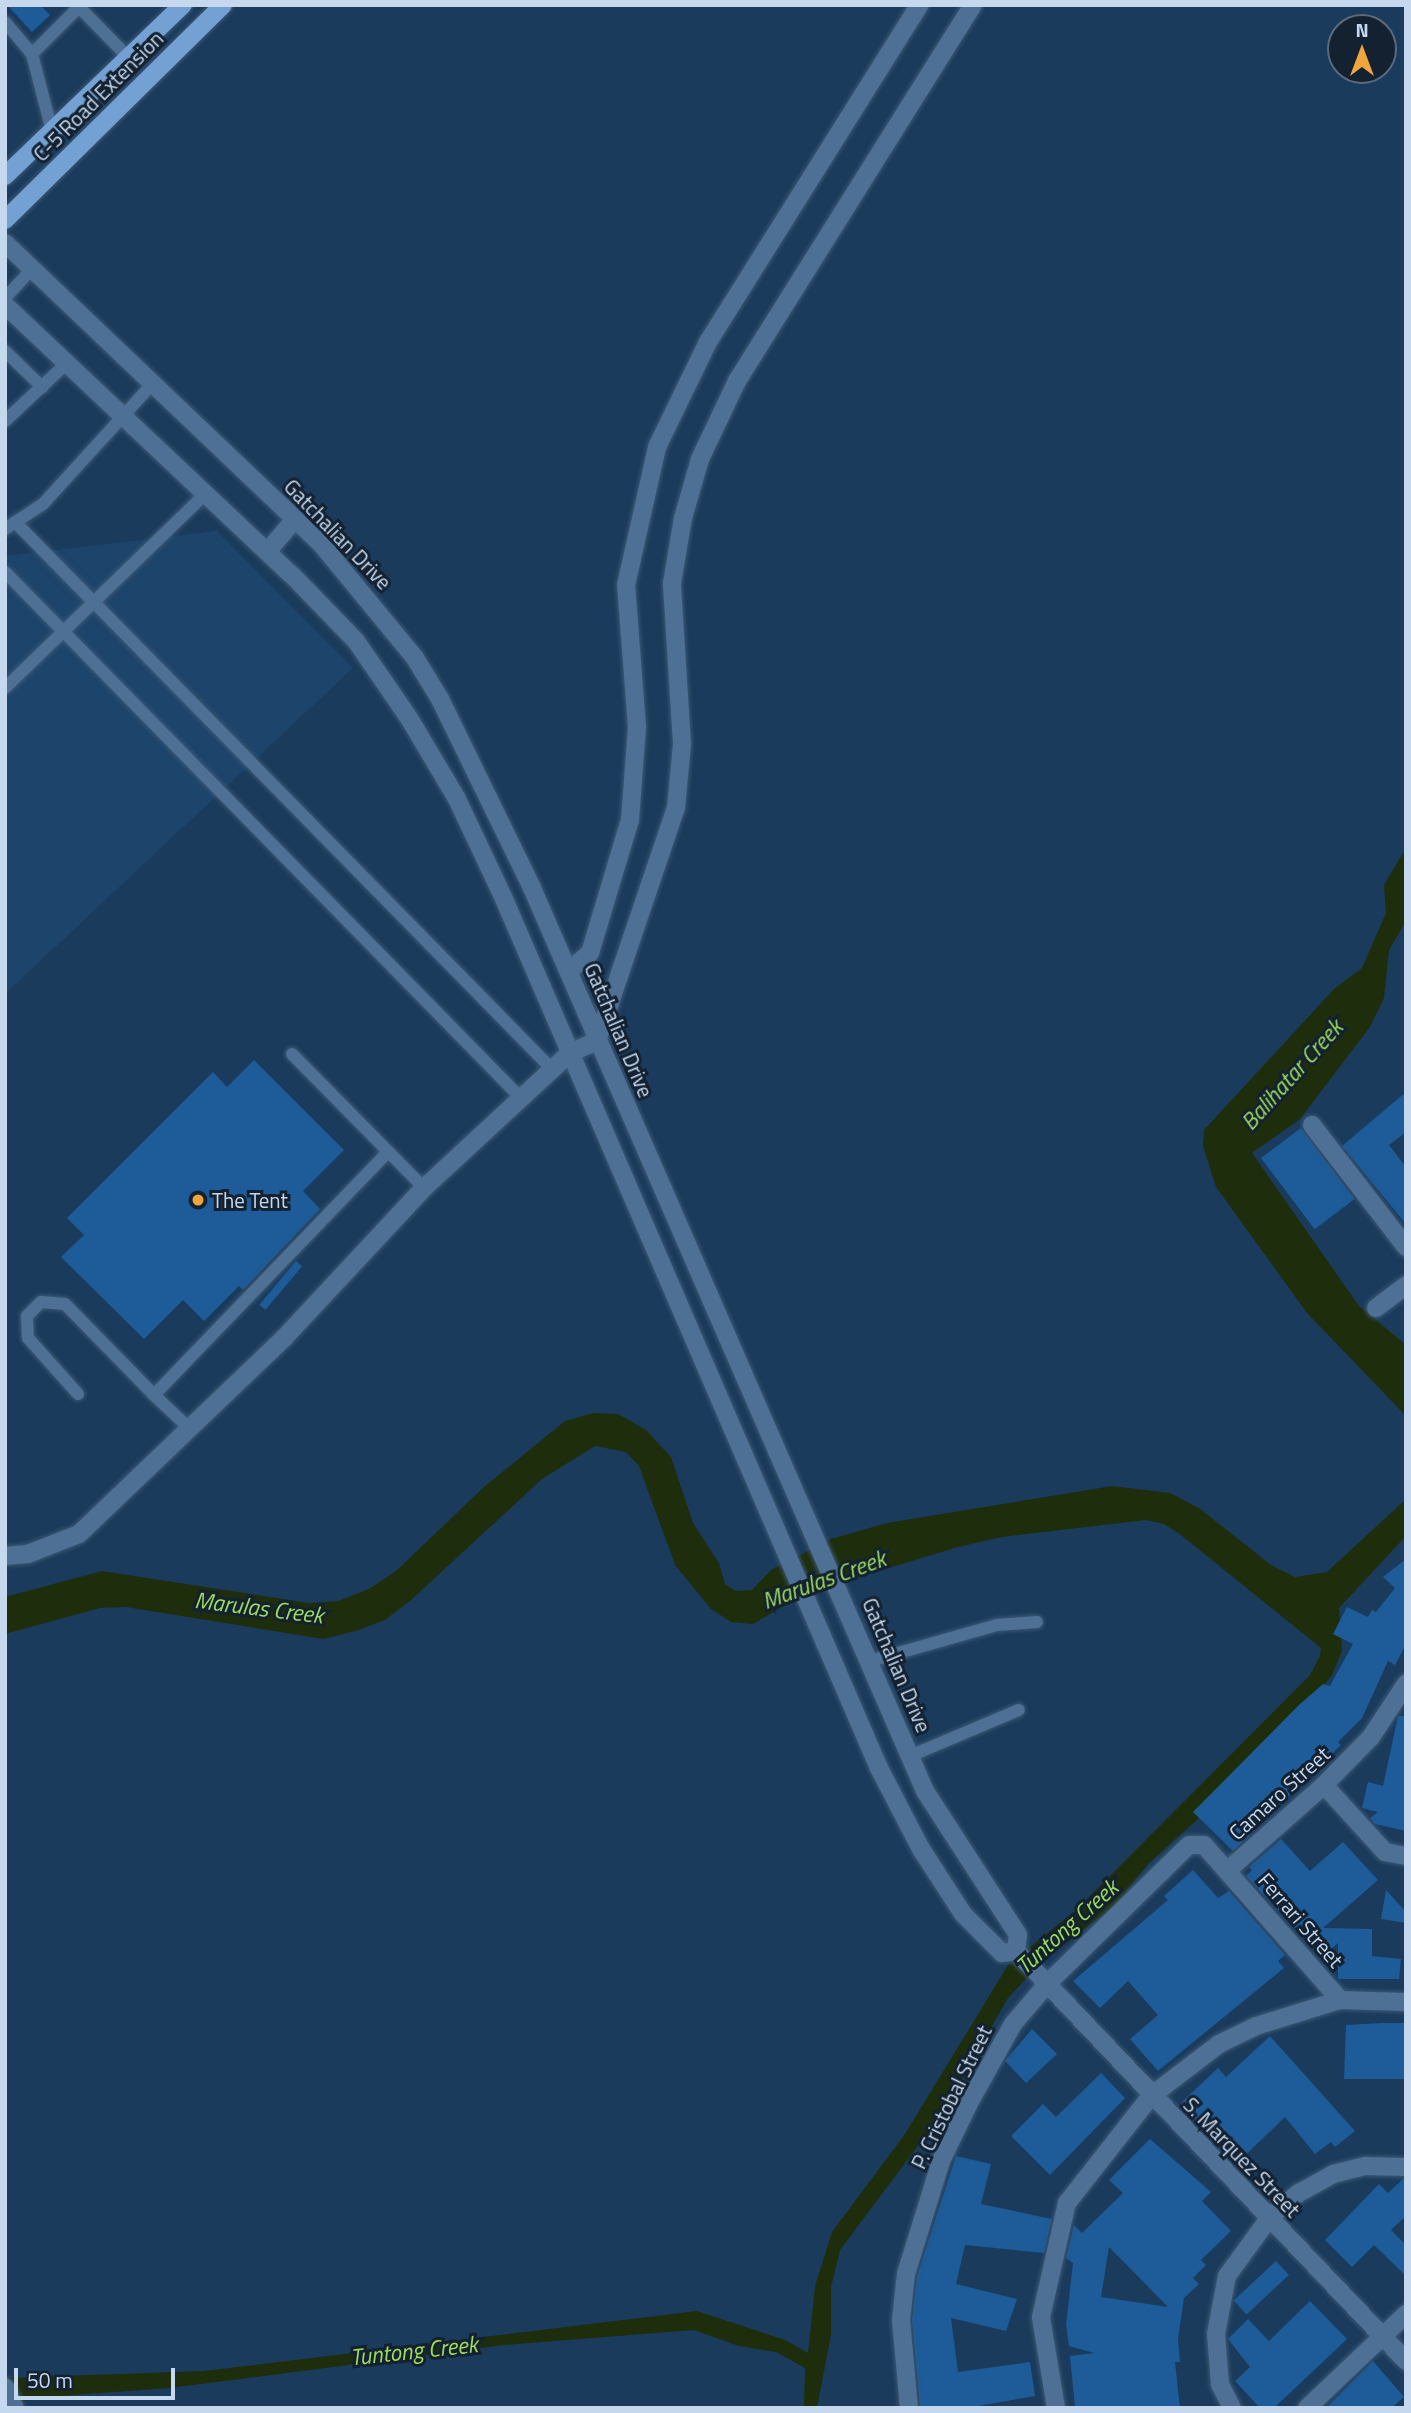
<!DOCTYPE html>
<html>
<head>
<meta charset="utf-8">
<style>
  body { margin:0 }
  #map { position:relative; width:1411px; height:2413px; overflow:hidden; background:#1a3b5c; font-family:"Titillium Web",sans-serif }
  div>[style] { position:absolute }
  .built>* { inset:0; background:#1d446b }
  .water>* { inset:0; background:#1e2e0d }
  .building>* { inset:0; background:#1d5c99; transform-origin:0 0 }
  .roads { filter:drop-shadow(0 0 2px #3c5874) drop-shadow(0 0 2px #3c5874) }
  .service>* { height:12px; margin:-6px; padding:0 6px; transform-origin:6px; border-radius:6px; background:#4e7095 }
  .minor>* { height:18px; margin:-9px; padding:0 9px; transform-origin:9px; border-radius:9px; background:#4e7095 }
  .tertiary>* { height:18px; margin:-9px; padding:0 9px; transform-origin:9px; border-radius:9px; background:#4e7095 }
  .primary>* { height:18px; margin:-9px; padding:0 9px; transform-origin:9px; border-radius:9px; background:#73a1d3 }
  .dots>* { width:19px; height:19px; translate:-50% -50%; box-sizing:border-box; border:4px solid #132131; border-radius:50% }
  span { translate:-50% -50%; white-space:nowrap; text-align:center; line-height:1.15; -webkit-text-stroke:6px #132131; paint-order:stroke }
  .street-label { font-size:21px; color:#c5d8ed }
  .poi-label { font-size:21px; color:#c5d8ed }
  .left { translate:0 -50%; text-align:left }
  .water-label { font-size:23px; color:#9edd59; font-style:italic }
  .frame { position:absolute; inset:0; border:7px solid #c5d8ed; pointer-events:none }
  .north { position:absolute; left:1327px; top:14px; width:70px; height:70px; box-sizing:border-box; background:#132131; border:2px solid #5a6a7c; border-radius:50%; rotate:0deg; font-size:19px; font-weight:700; line-height:28px; text-align:center; color:#c5d8ed }
  .north::after { content:''; display:block; margin:auto; width:24px; height:32px; background:#f0a63f; clip-path:polygon(50% 0,100% 100%,50% 72%,0 100%) }
  .scale { position:absolute; left:14px; top:2368px; width:161px; height:32px; box-sizing:border-box; border:4px solid #c5d8ed; border-top:0; padding-left:9px; font-size:21px; line-height:24px; white-space:nowrap; color:#c5d8ed; -webkit-text-stroke:5px #132131; paint-order:stroke }
</style>
</head>
<body>
<div id="map">
  <div class="built">
    <div style="clip-path:polygon(217px 531px,353px 668px,5px 994px,5px 556px)"></div>
  </div>
  <div class="water">
    <div style="clip-path:polygon(1406px 848px,1406px 921px,1389px 950px,1384px 998px,1370px 1027px,1300px 1119px,1252px 1153px,1359px 1306px,1406px 1345px,1406px 1416px,1307px 1313px,1216px 1187px,1203px 1146px,1204px 1130px,1334px 989px,1362px 968px,1386px 913px,1384px 885px)"></div>
    <div style="clip-path:polygon(593px 1413px,618px 1414px,646px 1430px,671px 1457px,693px 1523px,719px 1563px,725px 1584px,736px 1591px,752px 1590px,771px 1570px,831px 1539px,887px 1523px,1112px 1486px,1170px 1493px,1199px 1508px,1271px 1565px,1295px 1577px,1327px 1572px,1406px 1499px,1406px 1536px,1339px 1608px,1342px 1651px,1332px 1675px,1311px 1702px,1217px 1802px,1149px 1863px,1113px 1907px,1044px 1960px,1008px 1998px,941px 2115px,840px 2250px,831px 2287px,831px 2335px,817px 2408px,804px 2408px,805px 2368px,776px 2352px,739px 2346px,694px 2330px,504px 2345px,170px 2388px,44px 2397px,5px 2405px,5px 2378px,204px 2371px,697px 2311px,785px 2340px,808px 2353px,815px 2286px,832px 2232px,905px 2134px,1008px 1965px,1076px 1910px,1310px 1675px,1320px 1656px,1321px 1648px,1181px 1535px,1164px 1524px,1146px 1520px,1002px 1537px,958px 1547px,859px 1577px,782px 1607px,753px 1624px,731px 1622px,711px 1609px,675px 1565px,639px 1466px,626px 1452px,595px 1446px,542px 1479px,411px 1600px,385px 1620px,356px 1631px,323px 1639px,126px 1607px,100px 1608px,5px 1634px,5px 1597px,102px 1571px,309px 1603px,338px 1601px,369px 1589px,396px 1571px,484px 1487px,565px 1421px)"></div>
  </div>
  <div class="building">
    <div style="clip-path:polygon(7px 5px,40px 5px,50px 15px,32px 32px)"></div>
    <div style="clip-path:polygon(254px 1060px,344px 1150px,303px 1191px,320px 1209px,243px 1290px,239px 1286px,204px 1321px,183px 1300px,144px 1339px,61px 1257px,84px 1235px,67px 1218px,213px 1072px,227px 1087px)"></div>
    <div style="clip-path:polygon(1406px 1092px,1406px 1132px,1389px 1145px,1406px 1167px,1406px 1224px,1342px 1146px)"></div>
    <div style="left:1301px;top:1128px;width:89px;height:50px;rotate:53deg"></div>
    <div style="left:296px;top:1261px;width:8px;height:57px;rotate:40deg"></div>
    <div style="clip-path:polygon(1406px 1559px,1406px 1644px,1395px 1665px,1388px 1661px,1362px 1718px,1338px 1742px,1341px 1745px,1233px 1851px,1193px 1812px,1299px 1705px,1323px 1684px,1330px 1686px,1353px 1644px,1333px 1634px,1347px 1607px,1368px 1617px,1372px 1610px,1376px 1612px,1395px 1588px,1383px 1577px)"></div>
    <div style="clip-path:polygon(1398px 1716px,1406px 1716px,1406px 1831px,1375px 1824px,1370px 1818px,1378px 1812px,1362px 1808px,1368px 1782px,1383px 1786px)"></div>
    <div style="clip-path:polygon(1281px 1839px,1310px 1871px,1343px 1842px,1378px 1880px,1323px 1928px,1372px 1929px,1372px 1956px,1401px 1959px,1399px 1979px,1338px 1979px,1338px 1943px,1322px 1957px,1246px 1876px,1252px 1870px,1249px 1867px)"></div>
    <div style="clip-path:polygon(1193px 1870px,1218px 1898px,1229px 1891px,1285px 1955px,1278px 1961px,1284px 1968px,1158px 2071px,1130px 2039px,1158px 2015px,1128px 1981px,1100px 2008px,1073px 1981px,1168px 1900px,1164px 1896px)"></div>
    <div style="clip-path:polygon(1386px 1890px,1406px 1912px,1406px 1923px,1381px 1919px)"></div>
    <div style="clip-path:polygon(1382px 2023px,1406px 2023px,1406px 2079px,1344px 2079px,1346px 2025px)"></div>
    <div style="clip-path:polygon(1032px 2029px,1057px 2054px,1026px 2083px,1005px 2061px)"></div>
    <div style="clip-path:polygon(1270px 2036px,1355px 2131px,1335px 2147px,1331px 2142px,1315px 2154px,1285px 2117px,1236px 2164px,1181px 2103px,1218px 2068px,1226px 2077px)"></div>
    <div style="clip-path:polygon(1101px 2073px,1125px 2098px,1050px 2175px,1011px 2136px,1043px 2104px,1056px 2117px)"></div>
    <div style="clip-path:polygon(evenodd,1150px 2139px,1211px 2192px,1202px 2201px,1231px 2231px,1201px 2260px,1206px 2265px,1193px 2278px,1199px 2284px,1184px 2298px,1178px 2339px,1180px 2362px,1175px 2362px,1180px 2408px,1075px 2408px,1070px 2356px,1094px 2353px,1069px 2346px,1066px 2325px,1073px 2263px,1066px 2258px,1074px 2225px,1082px 2233px,1123px 2193px,1109px 2180px,1150px 2139px,1109px 2247px,1168px 2307px,1101px 2297px,1109px 2247px)"></div>
    <div style="clip-path:polygon(956px 2156px,991px 2164px,981px 2204px,1052px 2219px,1044px 2253px,965px 2245px,956px 2284px,1017px 2299px,1006px 2331px,951px 2318px,958px 2372px,1030px 2362px,1035px 2396px,967px 2408px,920px 2408px,912px 2320px,917px 2276px)"></div>
    <div style="clip-path:polygon(1404px 2178px,1406px 2216px,1391px 2230px,1406px 2245px,1406px 2276px,1374px 2245px,1352px 2267px,1325px 2240px,1379px 2184px,1388px 2193px)"></div>
    <div style="left:1276px;top:2261px;width:19px;height:58px;rotate:47deg"></div>
    <div style="clip-path:polygon(1310px 2301px,1347px 2339px,1274px 2408px,1260px 2408px,1235px 2381px,1250px 2367px,1228px 2339px,1248px 2319px,1269px 2341px)"></div>
    <div style="clip-path:polygon(1373px 2361px,1404px 2397px,1391px 2408px,1326px 2408px)"></div>
  </div>
  <div class="roads">
    <div class="service">
      <div style="left:77px;top:5px;width:74px;rotate:45.5deg"></div>
      <div style="left:5px;top:22px;width:42px;rotate:49.8deg"></div>
      <div style="left:32px;top:54px;width:80px;rotate:75.4deg"></div>
      <div style="left:32px;top:54px;width:66px;rotate:-45deg"></div>
      <div style="left:5px;top:298px;width:40px;rotate:-47deg"></div>
      <div style="left:5px;top:351px;width:52px;rotate:44.2deg"></div>
      <div style="left:5px;top:421px;width:85px;rotate:-43.1deg"></div>
      <div style="left:15px;top:522px;width:767px;rotate:45.53deg"></div>
      <div style="left:5px;top:529px;width:45px;rotate:-33.3deg"></div>
      <div style="left:43px;top:504px;width:164px;rotate:-47.7deg"></div>
      <div style="left:5px;top:572px;width:737px;rotate:45.55deg"></div>
      <div style="left:5px;top:688px;width:279px;rotate:-44.1deg"></div>
      <div style="left:292px;top:1054px;width:188px;rotate:45.4deg"></div>
      <div style="left:78px;top:1394px;width:75px;rotate:-131.8deg"></div>
      <div style="left:28px;top:1338px;width:22px;rotate:-93deg"></div>
      <div style="left:27px;top:1316px;width:20px;rotate:-45deg"></div>
      <div style="left:41px;top:1302px;width:24px;rotate:5deg"></div>
      <div style="left:65px;top:1304px;width:127px;rotate:45.6deg"></div>
      <div style="left:189px;top:1428px;width:48px;rotate:-136.7deg"></div>
      <div style="left:154px;top:1395px;width:337px;rotate:-46.1deg"></div>
      <div style="left:870px;top:1661px;width:132px;rotate:-15.8deg"></div>
      <div style="left:997px;top:1625px;width:40px;rotate:-4.3deg"></div>
      <div style="left:910px;top:1756px;width:118px;rotate:-22.9deg"></div>
    </div>
    <div class="minor">
      <div style="left:1312px;top:1125px;width:154px;rotate:52.4deg"></div>
      <div style="left:1376px;top:1308px;width:38px;rotate:-37deg"></div>
      <div style="left:1324px;top:1785px;width:91px;rotate:47.7deg"></div>
      <div style="left:1385px;top:1852px;width:21px;rotate:11deg"></div>
      <div style="left:1228px;top:1870px;width:128px;rotate:-41.5deg"></div>
      <div style="left:1324px;top:1785px;width:67px;rotate:-45.6deg"></div>
      <div style="left:1371px;top:1737px;width:64px;rotate:-56.6deg"></div>
      <div style="left:909px;top:2408px;width:88px;rotate:-95.2deg"></div>
      <div style="left:901px;top:2320px;width:46px;rotate:-83.8deg"></div>
      <div style="left:906px;top:2274px;width:118px;rotate:-72.8deg"></div>
      <div style="left:941px;top:2161px;width:64px;rotate:-64.2deg"></div>
      <div style="left:969px;top:2103px;width:90px;rotate:-60.9deg"></div>
      <div style="left:1013px;top:2024px;width:54px;rotate:-49.5deg"></div>
      <div style="left:1048px;top:1983px;width:197px;rotate:-44.4deg"></div>
      <div style="left:1189px;top:1845px;width:15px"></div>
      <div style="left:1204px;top:1845px;width:206px;rotate:48.7deg"></div>
      <div style="left:1056px;top:2408px;width:92px;rotate:-99.4deg"></div>
      <div style="left:1041px;top:2317px;width:117px;rotate:-77.2deg"></div>
      <div style="left:1067px;top:2203px;width:136px;rotate:-51.9deg"></div>
      <div style="left:1151px;top:2096px;width:86px;rotate:-37.4deg"></div>
      <div style="left:1219px;top:2044px;width:41px;rotate:-25.9deg"></div>
      <div style="left:1256px;top:2026px;width:88px;rotate:-17.2deg"></div>
      <div style="left:1340px;top:2000px;width:66px;rotate:1.7deg"></div>
      <div style="left:1232px;top:2408px;width:27px;rotate:-117deg"></div>
      <div style="left:1220px;top:2384px;width:50px;rotate:-94.6deg"></div>
      <div style="left:1216px;top:2334px;width:59px;rotate:-79.3deg"></div>
      <div style="left:1227px;top:2276px;width:73px;rotate:-53.9deg"></div>
      <div style="left:1270px;top:2217px;width:38px;rotate:-40deg"></div>
      <div style="left:1299px;top:2193px;width:39px;rotate:-29deg"></div>
      <div style="left:1333px;top:2174px;width:34px;rotate:-14deg"></div>
      <div style="left:1366px;top:2166px;width:40px;rotate:1.4deg"></div>
      <div style="left:1307px;top:2408px;width:137px;rotate:-43.5deg"></div>
    </div>
    <div class="tertiary">
      <div style="left:5px;top:243px;width:438px;rotate:43.6deg"></div>
      <div style="left:322px;top:545px;width:146px;rotate:50.5deg"></div>
      <div style="left:415px;top:658px;width:48px;rotate:58.6deg"></div>
      <div style="left:440px;top:699px;width:210px;rotate:64deg"></div>
      <div style="left:532px;top:888px;width:985px;rotate:66.48deg"></div>
      <div style="left:925px;top:1791px;width:171px;rotate:57.1deg"></div>
      <div style="left:1018px;top:1935px;width:16px;rotate:97deg"></div>
      <div style="left:1016px;top:1951px;width:566px;rotate:46.43deg"></div>
      <div style="left:5px;top:305px;width:394px;rotate:43.3deg"></div>
      <div style="left:292px;top:575px;width:92px;rotate:45.9deg"></div>
      <div style="left:356px;top:641px;width:93px;rotate:55.5deg"></div>
      <div style="left:409px;top:718px;width:94px;rotate:59.3deg"></div>
      <div style="left:457px;top:799px;width:110px;rotate:64.8deg"></div>
      <div style="left:504px;top:899px;width:946px;rotate:66.66deg"></div>
      <div style="left:879px;top:1768px;width:91px;rotate:62.6deg"></div>
      <div style="left:921px;top:1849px;width:77px;rotate:57.1deg"></div>
      <div style="left:963px;top:1914px;width:55px;rotate:45deg"></div>
      <div style="left:1002px;top:1953px;width:14px;rotate:-8deg"></div>
      <div style="left:267px;top:552px;width:43px;rotate:-49.7deg"></div>
      <div style="left:569px;top:971px;width:28px;rotate:-41deg"></div>
      <div style="left:590px;top:953px;width:139px;rotate:-73.3deg"></div>
      <div style="left:630px;top:820px;width:93px;rotate:-85.7deg"></div>
      <div style="left:637px;top:727px;width:142px;rotate:-94.4deg"></div>
      <div style="left:626px;top:585px;width:141px;rotate:-77.3deg"></div>
      <div style="left:657px;top:447px;width:117px;rotate:-64.1deg"></div>
      <div style="left:708px;top:342px;width:398px;rotate:-57.9deg"></div>
      <div style="left:5px;top:1556px;width:23px;rotate:-5deg"></div>
      <div style="left:28px;top:1554px;width:55px;rotate:-21.4deg"></div>
      <div style="left:79px;top:1534px;width:284px;rotate:-43.7deg"></div>
      <div style="left:284px;top:1338px;width:205px;rotate:-47deg"></div>
      <div style="left:424px;top:1188px;width:199px;rotate:-42.8deg"></div>
      <div style="left:570px;top:1053px;width:30px;rotate:-24deg"></div>
      <div style="left:597px;top:1041px;width:246px;rotate:-71.3deg"></div>
      <div style="left:676px;top:808px;width:64px;rotate:-84.6deg"></div>
      <div style="left:682px;top:744px;width:161px;rotate:-93.6deg"></div>
      <div style="left:672px;top:583px;width:66px;rotate:-80.4deg"></div>
      <div style="left:683px;top:518px;width:61px;rotate:-73.9deg"></div>
      <div style="left:700px;top:459px;width:86px;rotate:-64.6deg"></div>
      <div style="left:737px;top:381px;width:444px;rotate:-57.9deg"></div>
      <div style="left:5px;top:2387px;width:23px;rotate:65deg"></div>
    </div>
    <div class="primary">
      <div style="left:5px;top:176px;width:247px;rotate:-43.9deg"></div>
      <div style="left:5px;top:220px;width:306px;rotate:-44.6deg"></div>
    </div>
  </div>
  <div class="dots">
    <div style="left:198px;top:1200px;background:#f0a63f"></div>
  </div>
  <div class="street-label">
    <span style="left:98px;top:96px;rotate:-45deg">C-5 Road Extension</span>
    <span style="left:338px;top:534px;rotate:46deg">Gatchalian Drive</span>
    <span style="left:619px;top:1030px;rotate:67deg">Gatchalian Drive</span>
    <span style="left:897px;top:1665px;rotate:67deg">Gatchalian Drive</span>
    <span style="left:1279px;top:1793px;rotate:-42deg">Camaro Street</span>
    <span style="left:1301px;top:1920px;rotate:49deg">Ferrari Street</span>
    <span style="left:951px;top:2097px;rotate:-64deg">P. Cristobal Street</span>
    <span style="left:1242px;top:2157px;rotate:46deg">S. Marquez Street</span>
  </div>
  <div class="poi-label">
    <span class="left" style="left:212px;top:1200px">The Tent</span>
  </div>
  <div class="water-label">
    <span style="left:1292px;top:1075px;rotate:-48deg">Balihatar Creek</span>
    <span style="left:824px;top:1580px;rotate:-20deg">Marulas Creek</span>
    <span style="left:259px;top:1608px;rotate:7deg">Marulas Creek</span>
    <span style="left:1067px;top:1927px;rotate:-42deg">Tuntong Creek</span>
    <span style="left:414px;top:2351px;rotate:-6deg">Tuntong Creek</span>
  </div>
  <div class="frame"></div>
  <div class="north">N</div>
  <div class="scale">50 m</div>
</div>
</body>
</html>
